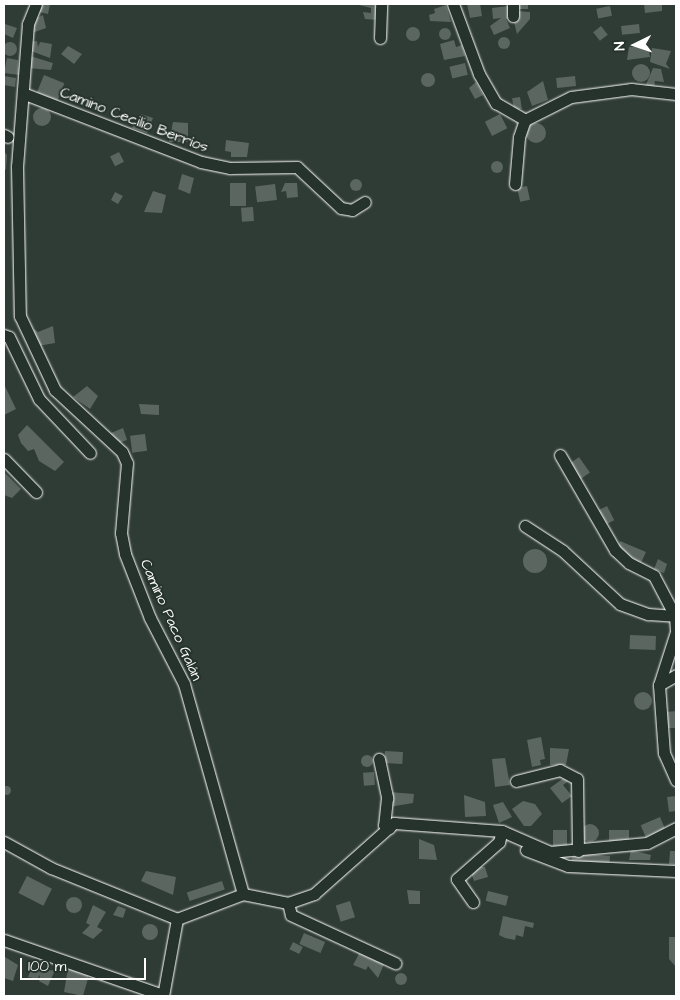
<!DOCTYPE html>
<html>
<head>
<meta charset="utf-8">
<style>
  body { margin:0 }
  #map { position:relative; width:680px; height:1000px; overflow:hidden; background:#2f3b35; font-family:"Architects Daughter",sans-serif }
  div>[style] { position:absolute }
  .building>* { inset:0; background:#5b6661; transform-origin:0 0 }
  .round { border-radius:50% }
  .roads { filter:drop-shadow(0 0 1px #fff) drop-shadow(0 0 1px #fff) }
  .minor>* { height:11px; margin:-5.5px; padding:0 5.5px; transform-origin:5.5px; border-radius:5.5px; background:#26332d }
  span { translate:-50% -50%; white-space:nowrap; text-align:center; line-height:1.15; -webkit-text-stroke:4px #26332d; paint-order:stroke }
  .street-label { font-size:15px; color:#fff }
  .frame { position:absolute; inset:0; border:5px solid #fff; pointer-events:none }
  .north { position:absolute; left:610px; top:20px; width:50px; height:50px; -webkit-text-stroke:4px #26332d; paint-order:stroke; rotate:266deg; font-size:14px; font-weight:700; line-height:20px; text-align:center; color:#fff }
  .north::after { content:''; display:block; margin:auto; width:18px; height:22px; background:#fff; clip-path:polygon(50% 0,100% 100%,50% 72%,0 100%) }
  .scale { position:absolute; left:20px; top:958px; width:126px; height:22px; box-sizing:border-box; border:2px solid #fff; border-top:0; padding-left:6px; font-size:15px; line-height:18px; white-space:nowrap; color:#fff; -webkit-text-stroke:4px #26332d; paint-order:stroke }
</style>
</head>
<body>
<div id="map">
  <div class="building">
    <div style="clip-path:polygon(41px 4px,50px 4px,48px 14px,39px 12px)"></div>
    <div style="clip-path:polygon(355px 4px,378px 4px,377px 20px,365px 19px,363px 12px,371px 13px,371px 8px)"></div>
    <div style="clip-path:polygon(467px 4px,480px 4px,482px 16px,470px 18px)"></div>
    <div style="left:515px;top:4px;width:13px;height:5px"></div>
    <div style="clip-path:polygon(644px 4px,662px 4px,662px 11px,645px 13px)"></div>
    <div style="clip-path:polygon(446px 5px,451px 22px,430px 21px,429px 15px,435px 13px,434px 9px)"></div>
    <div style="clip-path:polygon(509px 6px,511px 19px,506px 19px,510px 28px,494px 35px,490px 26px,501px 18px,493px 19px,492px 8px)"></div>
    <div style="left:610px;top:6px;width:10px;height:14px;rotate:79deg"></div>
    <div style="clip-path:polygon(517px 11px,530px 12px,530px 19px,517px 34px,513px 18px)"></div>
    <div style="clip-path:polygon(43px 15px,46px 28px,29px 34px,31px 21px)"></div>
    <div style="clip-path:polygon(5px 24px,17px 28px,13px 38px,4px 34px)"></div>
    <div style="left:639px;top:24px;width:9px;height:18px;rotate:84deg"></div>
    <div style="left:601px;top:26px;width:11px;height:10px;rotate:52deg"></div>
    <div class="round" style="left:406px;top:27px;width:14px;height:14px"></div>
    <div class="round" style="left:439px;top:28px;width:12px;height:12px"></div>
    <div class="round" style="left:498px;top:37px;width:12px;height:12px"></div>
    <div style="clip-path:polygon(454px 40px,456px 47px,462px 45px,465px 56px,444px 60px,440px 44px)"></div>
    <div style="clip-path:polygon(37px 41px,38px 47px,40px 42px,52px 44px,50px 58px,31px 51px,29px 42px)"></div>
    <div class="round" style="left:3px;top:42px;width:14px;height:14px"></div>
    <div style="clip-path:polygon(68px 46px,82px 54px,74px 64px,61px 54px)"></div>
    <div style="clip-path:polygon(648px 46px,650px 57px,627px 60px,629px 47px)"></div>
    <div style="clip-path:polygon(652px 48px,671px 51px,666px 64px,670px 69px,650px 62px)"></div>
    <div style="clip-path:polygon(30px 56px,53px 63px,51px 70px,28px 68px)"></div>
    <div style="clip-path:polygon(7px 58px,18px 60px,19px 75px,4px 73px)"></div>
    <div style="left:465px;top:63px;width:12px;height:16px;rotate:76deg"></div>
    <div class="round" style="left:632px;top:64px;width:18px;height:18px"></div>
    <div style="clip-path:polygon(653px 68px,661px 69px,664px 82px,655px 81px,654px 88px,645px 87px)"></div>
    <div class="round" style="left:421px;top:73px;width:14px;height:14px"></div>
    <div style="left:44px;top:75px;width:22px;height:19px;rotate:22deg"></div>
    <div style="clip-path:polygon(4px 76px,16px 78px,15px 87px,4px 85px)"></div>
    <div style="left:575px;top:76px;width:10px;height:19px;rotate:84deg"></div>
    <div style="clip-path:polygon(543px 81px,548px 100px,532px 106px,527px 92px)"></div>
    <div style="clip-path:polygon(476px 82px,483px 95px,475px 99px,469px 88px)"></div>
    <div style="left:520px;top:97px;width:12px;height:8px;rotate:81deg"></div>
    <div class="round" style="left:33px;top:108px;width:18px;height:18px"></div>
    <div style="clip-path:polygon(141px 114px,153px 118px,147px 133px,132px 128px)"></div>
    <div style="left:500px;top:114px;width:16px;height:17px;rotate:63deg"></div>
    <div style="clip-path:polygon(173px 122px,188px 123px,188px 142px,169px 142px)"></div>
    <div class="round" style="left:526px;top:123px;width:20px;height:20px"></div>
    <div style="clip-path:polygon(226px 140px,249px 143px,247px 157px,231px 157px,231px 152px,225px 151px)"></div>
    <div style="clip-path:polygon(4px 151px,7px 155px,6px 170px,4px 168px)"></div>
    <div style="left:119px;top:152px;width:11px;height:10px;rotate:63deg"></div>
    <div class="round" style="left:491px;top:161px;width:12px;height:12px"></div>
    <div style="clip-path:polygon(182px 174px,194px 178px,190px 194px,178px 189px)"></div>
    <div class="round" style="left:350px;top:179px;width:12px;height:12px"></div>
    <div style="left:230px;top:183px;width:16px;height:23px"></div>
    <div style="clip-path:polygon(285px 183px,297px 183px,298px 197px,287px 198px,286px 191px,281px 192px)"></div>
    <div style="left:275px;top:184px;width:16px;height:20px;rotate:83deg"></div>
    <div style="left:527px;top:186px;width:14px;height:10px;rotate:78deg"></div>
    <div style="clip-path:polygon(153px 191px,166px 195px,162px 213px,144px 212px)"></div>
    <div style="clip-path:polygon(115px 192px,123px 196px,118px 204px,111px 200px)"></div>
    <div style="left:253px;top:207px;width:14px;height:12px;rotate:86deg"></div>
    <div style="clip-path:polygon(31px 326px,34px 334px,34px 329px,38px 332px,53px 326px,55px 343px,38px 346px,27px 328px)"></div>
    <div style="clip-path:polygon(4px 384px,16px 409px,4px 415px)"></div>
    <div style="clip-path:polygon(87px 386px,98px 396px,90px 409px,73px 397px)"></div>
    <div style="clip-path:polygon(139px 404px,159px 405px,159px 415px,141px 414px)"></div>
    <div style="clip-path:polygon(27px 425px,64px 462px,55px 471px,39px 461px,34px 449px,28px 451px,21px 443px,18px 435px)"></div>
    <div style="clip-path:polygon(123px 428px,127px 440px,116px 444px,111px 433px)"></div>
    <div style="left:145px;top:434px;width:17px;height:15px;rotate:83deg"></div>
    <div style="left:579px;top:457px;width:19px;height:12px;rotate:55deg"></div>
    <div style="clip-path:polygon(4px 472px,21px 489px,12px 498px,4px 495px)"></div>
    <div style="left:607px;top:506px;width:16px;height:11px;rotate:63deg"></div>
    <div style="clip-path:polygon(620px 541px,646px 552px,640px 565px,618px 548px)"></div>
    <div class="round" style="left:523px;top:549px;width:24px;height:24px"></div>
    <div style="clip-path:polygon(658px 559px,667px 564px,664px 573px,654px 569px)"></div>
    <div style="left:630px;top:635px;width:26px;height:14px;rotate:2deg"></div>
    <div class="round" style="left:634px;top:692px;width:18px;height:18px"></div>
    <div style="clip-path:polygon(676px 711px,676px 728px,667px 728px,666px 712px)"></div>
    <div style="clip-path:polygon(541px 737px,545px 759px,540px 760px,541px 765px,532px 767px,527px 740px)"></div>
    <div style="clip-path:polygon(550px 748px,569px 749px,566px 765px,550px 765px)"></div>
    <div style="left:385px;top:751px;width:18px;height:12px;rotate:3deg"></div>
    <div class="round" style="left:361px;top:755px;width:12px;height:12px"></div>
    <div style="clip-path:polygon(505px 758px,510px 785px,495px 787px,492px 759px)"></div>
    <div style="left:374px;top:772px;width:13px;height:11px;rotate:86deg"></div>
    <div style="clip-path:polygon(565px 777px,570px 780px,563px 785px,572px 796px,562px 803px,550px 788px)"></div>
    <div class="round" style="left:1.5px;top:785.5px;width:9px;height:9px"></div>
    <div style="clip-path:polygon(389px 792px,414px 794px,413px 803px,389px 807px)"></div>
    <div style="clip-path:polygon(464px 795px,485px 802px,486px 816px,465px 817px)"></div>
    <div style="clip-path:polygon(676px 796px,676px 811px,669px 812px,667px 797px)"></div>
    <div style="clip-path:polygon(523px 801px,535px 804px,542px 814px,531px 826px,524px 826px,512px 809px)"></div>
    <div style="clip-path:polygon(503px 802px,512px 817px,499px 823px,493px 805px)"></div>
    <div style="left:660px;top:817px;width:13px;height:21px;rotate:67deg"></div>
    <div class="round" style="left:581px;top:824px;width:18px;height:18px"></div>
    <div style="left:553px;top:830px;width:14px;height:17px"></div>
    <div style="left:609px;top:830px;width:20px;height:12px"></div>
    <div style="clip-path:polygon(419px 839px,434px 845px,437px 860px,419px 859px)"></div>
    <div style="clip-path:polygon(631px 850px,651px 855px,650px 860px,629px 860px)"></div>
    <div style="clip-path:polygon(670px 851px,676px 851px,676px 865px,669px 864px)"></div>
    <div style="clip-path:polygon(585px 854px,610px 856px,609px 867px,571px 863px,572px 857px)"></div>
    <div style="clip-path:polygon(480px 867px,485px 867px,488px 877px,474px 881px,470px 870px)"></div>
    <div style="clip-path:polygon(146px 871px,176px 877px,173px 895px,141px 881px)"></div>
    <div style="left:27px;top:876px;width:28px;height:19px;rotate:27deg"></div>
    <div style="left:222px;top:881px;width:9px;height:37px;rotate:72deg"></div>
    <div style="clip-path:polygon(407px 890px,420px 891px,420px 904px,409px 904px)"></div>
    <div style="left:488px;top:891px;width:21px;height:10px;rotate:14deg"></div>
    <div class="round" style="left:66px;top:897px;width:16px;height:16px"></div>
    <div style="left:350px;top:901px;width:17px;height:15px;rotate:73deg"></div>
    <div style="clip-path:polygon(93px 905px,106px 912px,97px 927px,103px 930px,93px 939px,82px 933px,90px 925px,86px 923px)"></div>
    <div style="clip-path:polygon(118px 906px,126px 909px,123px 918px,113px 915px)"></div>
    <div style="clip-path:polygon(503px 916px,534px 923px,533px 928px,525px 926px,523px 937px,516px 935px,515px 940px,505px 938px,499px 935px)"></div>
    <div class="round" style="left:142px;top:924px;width:16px;height:16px"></div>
    <div style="left:304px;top:933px;width:23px;height:12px;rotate:23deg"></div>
    <div style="clip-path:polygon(669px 937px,676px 937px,676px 967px,669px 959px)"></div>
    <div style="left:293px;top:942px;width:11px;height:8px;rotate:27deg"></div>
    <div style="clip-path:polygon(361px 950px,385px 962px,378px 978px,368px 966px,366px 970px,353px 965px)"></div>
    <div style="clip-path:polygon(5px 957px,18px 965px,13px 981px,4px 978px)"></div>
    <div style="clip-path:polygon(32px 967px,41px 971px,55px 970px,48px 986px,39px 981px,40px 975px,37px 979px,28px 977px)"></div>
    <div style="clip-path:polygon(68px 968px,89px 975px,83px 996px,64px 992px)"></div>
    <div class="round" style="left:395px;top:973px;width:12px;height:12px"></div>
  </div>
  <div class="roads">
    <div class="minor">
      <div style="left:36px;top:4px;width:22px;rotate:112deg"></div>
      <div style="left:28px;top:24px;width:142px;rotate:94.4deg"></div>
      <div style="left:17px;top:166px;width:150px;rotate:88.9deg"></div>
      <div style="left:20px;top:316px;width:82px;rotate:64.7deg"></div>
      <div style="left:55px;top:390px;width:91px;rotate:42.8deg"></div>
      <div style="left:122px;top:452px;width:12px;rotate:66deg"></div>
      <div style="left:127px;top:463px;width:70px;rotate:94.9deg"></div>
      <div style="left:121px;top:533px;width:21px;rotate:79deg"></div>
      <div style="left:125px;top:554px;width:69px;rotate:68.7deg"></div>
      <div style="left:150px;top:618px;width:74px;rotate:62.7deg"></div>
      <div style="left:184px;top:684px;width:218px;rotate:74.3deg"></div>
      <div style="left:453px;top:4px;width:75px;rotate:69.6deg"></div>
      <div style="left:479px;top:74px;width:34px;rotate:60deg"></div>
      <div style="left:496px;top:103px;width:34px;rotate:30deg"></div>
      <div style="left:513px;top:4px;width:12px;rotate:90deg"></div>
      <div style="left:380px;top:38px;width:34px;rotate:-88deg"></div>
      <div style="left:25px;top:94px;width:189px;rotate:21.1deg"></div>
      <div style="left:201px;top:162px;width:30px;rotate:12deg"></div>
      <div style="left:230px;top:168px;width:67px;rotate:-0.9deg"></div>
      <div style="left:297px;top:167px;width:60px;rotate:43deg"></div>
      <div style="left:341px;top:208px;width:11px;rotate:10deg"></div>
      <div style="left:352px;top:210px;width:15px;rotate:-32deg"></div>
      <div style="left:4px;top:135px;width:4px;rotate:27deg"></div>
      <div style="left:515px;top:184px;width:47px;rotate:-85.1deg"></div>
      <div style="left:519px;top:137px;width:18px;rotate:-71deg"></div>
      <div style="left:525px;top:120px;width:51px;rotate:-26.6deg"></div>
      <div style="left:571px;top:97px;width:61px;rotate:-7.6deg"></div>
      <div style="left:631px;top:89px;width:45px;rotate:6.3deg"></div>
      <div style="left:4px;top:335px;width:5px;rotate:22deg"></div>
      <div style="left:9px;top:337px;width:69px;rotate:64.2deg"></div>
      <div style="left:39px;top:399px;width:74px;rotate:46.6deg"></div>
      <div style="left:560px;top:455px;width:110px;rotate:59.9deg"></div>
      <div style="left:615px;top:550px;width:19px;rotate:43deg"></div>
      <div style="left:629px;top:563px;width:28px;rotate:27deg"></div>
      <div style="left:654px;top:576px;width:45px;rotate:62.3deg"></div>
      <div style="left:675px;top:616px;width:13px;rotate:86deg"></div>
      <div style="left:4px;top:459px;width:46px;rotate:45.9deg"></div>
      <div style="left:525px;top:526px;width:45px;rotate:33.3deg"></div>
      <div style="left:563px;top:551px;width:78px;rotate:42.9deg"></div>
      <div style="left:620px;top:604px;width:30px;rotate:20deg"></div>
      <div style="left:648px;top:614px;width:27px;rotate:4deg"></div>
      <div style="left:676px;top:632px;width:56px;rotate:107.8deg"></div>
      <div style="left:659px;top:685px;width:68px;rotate:85.8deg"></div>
      <div style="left:664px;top:753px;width:30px;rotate:66deg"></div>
      <div style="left:659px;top:685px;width:20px;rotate:-30deg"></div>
      <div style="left:379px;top:759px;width:40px;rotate:78deg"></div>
      <div style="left:387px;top:798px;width:27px;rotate:96deg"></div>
      <div style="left:384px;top:825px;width:6px;rotate:31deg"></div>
      <div style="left:516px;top:781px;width:45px;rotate:-14deg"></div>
      <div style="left:560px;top:770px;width:19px;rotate:28deg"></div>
      <div style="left:577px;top:779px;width:72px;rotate:89.2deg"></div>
      <div style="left:4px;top:842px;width:54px;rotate:29deg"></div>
      <div style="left:51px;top:868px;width:136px;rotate:22deg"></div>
      <div style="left:177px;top:919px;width:71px;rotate:-20.7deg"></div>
      <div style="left:243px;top:894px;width:46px;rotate:11.3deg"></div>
      <div style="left:288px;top:903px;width:28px;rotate:-19deg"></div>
      <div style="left:314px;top:894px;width:107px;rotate:-41.6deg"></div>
      <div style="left:394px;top:823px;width:108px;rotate:4.2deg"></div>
      <div style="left:502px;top:831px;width:52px;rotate:23.6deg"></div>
      <div style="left:550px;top:852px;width:97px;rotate:-5.3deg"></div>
      <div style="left:647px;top:843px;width:33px;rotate:-27deg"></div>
      <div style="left:526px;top:850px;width:45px;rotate:20.9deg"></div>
      <div style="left:568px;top:866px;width:108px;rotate:2.7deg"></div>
      <div style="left:473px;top:902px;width:28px;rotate:-125deg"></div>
      <div style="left:457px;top:879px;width:56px;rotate:-41.4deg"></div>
      <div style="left:499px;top:842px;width:11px;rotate:-75deg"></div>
      <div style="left:288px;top:903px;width:12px;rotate:76deg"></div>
      <div style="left:291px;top:915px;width:115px;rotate:24.8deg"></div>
      <div style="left:4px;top:940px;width:168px;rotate:19.1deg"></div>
      <div style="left:163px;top:996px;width:78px;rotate:-79.7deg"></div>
    </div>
  </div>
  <div class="street-label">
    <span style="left:134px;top:120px;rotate:21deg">Camino Cecilio Berríos</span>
    <span style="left:171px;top:620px;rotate:66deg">Camino Paco Galán</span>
  </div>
  <div class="frame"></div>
  <div class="north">N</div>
  <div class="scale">100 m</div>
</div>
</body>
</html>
